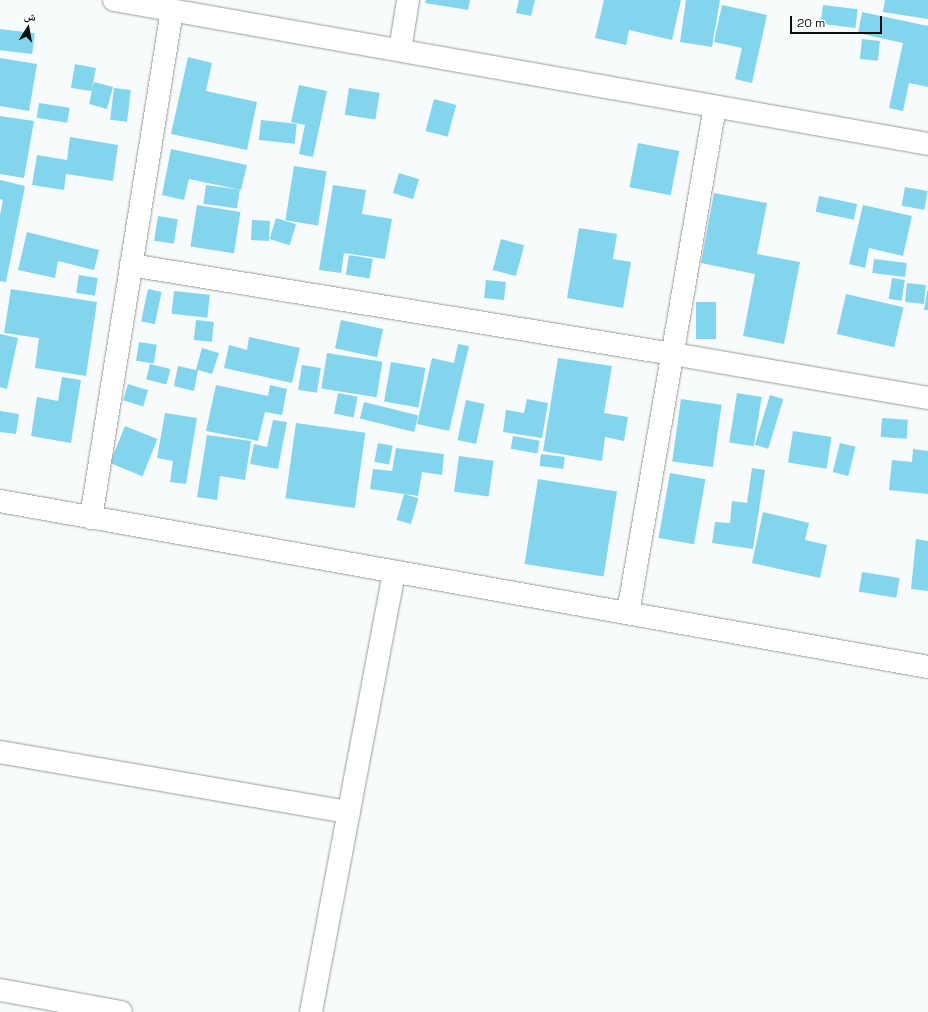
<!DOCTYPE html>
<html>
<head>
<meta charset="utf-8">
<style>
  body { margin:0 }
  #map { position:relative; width:928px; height:1012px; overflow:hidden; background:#f7fbfb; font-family:"Space Grotesk","Noto Naskh Arabic",sans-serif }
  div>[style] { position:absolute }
  .building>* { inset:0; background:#83d5ee; transform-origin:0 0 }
  .roads { filter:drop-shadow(0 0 1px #989b9b) drop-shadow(0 0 1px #989b9b) }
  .minor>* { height:22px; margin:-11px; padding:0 11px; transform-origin:11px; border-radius:11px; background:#fff }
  span { translate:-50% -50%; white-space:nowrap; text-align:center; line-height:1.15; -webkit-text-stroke:4px #fff; paint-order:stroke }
  .north { position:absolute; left:8px; top:8px; width:40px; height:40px; -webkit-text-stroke:3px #fff; paint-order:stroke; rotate:11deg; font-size:11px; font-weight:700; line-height:16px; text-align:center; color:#0c0e0e }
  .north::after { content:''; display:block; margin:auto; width:14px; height:18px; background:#0c0e0e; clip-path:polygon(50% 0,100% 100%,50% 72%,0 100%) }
  .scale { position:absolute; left:790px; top:16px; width:92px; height:18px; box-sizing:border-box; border:2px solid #0c0e0e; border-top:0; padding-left:5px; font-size:12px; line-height:14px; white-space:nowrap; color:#0c0e0e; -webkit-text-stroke:3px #fff; paint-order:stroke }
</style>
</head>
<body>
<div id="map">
  <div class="building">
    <div style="clip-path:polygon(426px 0,470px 0,468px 10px,425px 3px)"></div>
    <div style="clip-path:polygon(519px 0,535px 0,531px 16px,516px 13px)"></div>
    <div style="clip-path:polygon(604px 0,681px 0,672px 40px,629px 30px,626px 45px,595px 38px)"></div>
    <div style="clip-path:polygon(686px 0,720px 0,712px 47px,680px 42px)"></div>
    <div style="clip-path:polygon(885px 0,928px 0,928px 19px,883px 12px)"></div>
    <div style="clip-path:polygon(722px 5px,767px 15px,752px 83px,735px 79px,742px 48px,714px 42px)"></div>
    <div style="left:823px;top:5px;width:35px;height:19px;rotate:7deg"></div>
    <div style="clip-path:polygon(862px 12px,928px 26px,928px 87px,909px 83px,903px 111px,889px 108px,903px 43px,858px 33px)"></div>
    <div style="left:0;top:29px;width:35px;height:21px;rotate:7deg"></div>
    <div style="left:862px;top:39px;width:18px;height:20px;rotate:6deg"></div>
    <div style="clip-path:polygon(188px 57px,212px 63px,206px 91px,257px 102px,247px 150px,171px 134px)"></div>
    <div style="clip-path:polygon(0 58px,37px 64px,29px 111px,0 106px)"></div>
    <div style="clip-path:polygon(75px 64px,96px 68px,92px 89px,94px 82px,113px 87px,107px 109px,89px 104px,92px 91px,71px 88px)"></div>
    <div style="clip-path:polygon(299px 85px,327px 91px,313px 157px,299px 154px,305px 125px,291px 122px)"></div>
    <div style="left:114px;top:88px;width:17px;height:32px;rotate:7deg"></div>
    <div style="left:349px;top:88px;width:31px;height:27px;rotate:9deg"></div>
    <div style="left:434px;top:99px;width:23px;height:33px;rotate:15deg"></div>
    <div style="left:39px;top:103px;width:31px;height:15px;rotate:9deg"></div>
    <div style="clip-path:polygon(0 116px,34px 121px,24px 178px,0 174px)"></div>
    <div style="left:261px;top:120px;width:36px;height:20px;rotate:6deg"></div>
    <div style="clip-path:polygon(70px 137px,118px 145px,113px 181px,66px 174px,64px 190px,32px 185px,37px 155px,67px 160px)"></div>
    <div style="left:638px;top:143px;width:42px;height:45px;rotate:11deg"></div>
    <div style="clip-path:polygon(171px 149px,247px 165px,241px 190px,189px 179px,184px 200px,162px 195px)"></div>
    <div style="left:294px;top:166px;width:33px;height:55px;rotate:9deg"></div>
    <div style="left:399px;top:173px;width:21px;height:21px;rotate:17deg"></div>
    <div style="clip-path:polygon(0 180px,25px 186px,6px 282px,0 281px,0 215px,3px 200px,0 199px)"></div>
    <div style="left:206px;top:185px;width:34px;height:19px;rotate:8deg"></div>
    <div style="clip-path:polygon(333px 185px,366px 190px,362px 214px,392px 219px,385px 259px,344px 253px,341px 273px,319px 270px)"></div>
    <div style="left:905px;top:187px;width:23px;height:19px;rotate:10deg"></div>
    <div style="clip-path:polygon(714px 193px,767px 203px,757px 254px,800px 262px,784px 344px,743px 336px,755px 274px,701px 263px)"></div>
    <div style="left:819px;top:196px;width:39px;height:16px;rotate:12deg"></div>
    <div style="left:197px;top:205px;width:44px;height:42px;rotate:9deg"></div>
    <div style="clip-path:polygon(863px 205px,912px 216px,903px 256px,869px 248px,865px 268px,849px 264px)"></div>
    <div style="left:158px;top:216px;width:20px;height:25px;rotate:9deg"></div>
    <div style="left:276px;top:218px;width:21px;height:22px;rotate:17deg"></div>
    <div style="left:252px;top:220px;width:18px;height:20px;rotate:3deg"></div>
    <div style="clip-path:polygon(579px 228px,617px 234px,613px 259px,631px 262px,623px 308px,567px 298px)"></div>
    <div style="clip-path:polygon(27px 232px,99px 250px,94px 270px,58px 261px,55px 278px,18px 270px)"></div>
    <div style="left:501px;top:239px;width:24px;height:32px;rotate:15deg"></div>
    <div style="left:349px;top:255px;width:24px;height:20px;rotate:9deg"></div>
    <div style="left:874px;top:259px;width:33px;height:14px;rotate:7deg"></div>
    <div style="left:79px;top:275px;width:19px;height:18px;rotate:9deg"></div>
    <div style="left:892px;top:278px;width:13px;height:21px;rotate:9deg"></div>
    <div style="left:486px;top:280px;width:20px;height:18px;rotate:6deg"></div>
    <div style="left:907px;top:283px;width:19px;height:19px;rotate:6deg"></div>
    <div style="clip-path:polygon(11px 289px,97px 302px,86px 376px,35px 368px,39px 338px,4px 333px)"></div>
    <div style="left:148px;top:289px;width:14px;height:33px;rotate:12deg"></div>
    <div style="left:174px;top:291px;width:36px;height:23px;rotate:6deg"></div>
    <div style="clip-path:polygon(927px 291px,928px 291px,928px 310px,924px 310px)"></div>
    <div style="left:846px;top:294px;width:59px;height:41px;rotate:13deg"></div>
    <div style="left:696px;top:302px;width:20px;height:37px"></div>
    <div style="left:196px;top:320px;width:18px;height:20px;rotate:6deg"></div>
    <div style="left:341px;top:320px;width:43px;height:29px;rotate:12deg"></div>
    <div style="clip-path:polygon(0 334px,18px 338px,7px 389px,0 387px)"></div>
    <div style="clip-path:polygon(249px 337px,300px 348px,292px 383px,224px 368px,229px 345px,247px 350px)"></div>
    <div style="left:139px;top:342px;width:18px;height:19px;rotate:9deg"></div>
    <div style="clip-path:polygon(458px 344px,469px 346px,449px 431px,417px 424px,432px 358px,454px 363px)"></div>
    <div style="clip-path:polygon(202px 348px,219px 353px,212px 374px,198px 370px,194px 391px,174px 386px,178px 366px,196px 370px)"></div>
    <div style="left:327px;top:353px;width:56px;height:36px;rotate:9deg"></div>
    <div style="clip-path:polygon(558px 358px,612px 366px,604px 413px,628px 417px,624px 441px,605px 437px,602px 461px,543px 451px)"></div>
    <div style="left:391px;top:362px;width:35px;height:40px;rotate:10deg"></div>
    <div style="left:150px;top:364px;width:21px;height:16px;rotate:14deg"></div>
    <div style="left:302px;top:365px;width:19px;height:25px;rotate:9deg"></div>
    <div style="clip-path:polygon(62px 377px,81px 380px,71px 443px,31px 436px,37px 397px,58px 401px)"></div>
    <div style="left:128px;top:384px;width:21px;height:17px;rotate:17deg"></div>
    <div style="clip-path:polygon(216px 385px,268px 396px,270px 385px,287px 389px,282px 415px,265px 412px,258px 441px,206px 431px)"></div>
    <div style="left:338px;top:393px;width:20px;height:21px;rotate:11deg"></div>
    <div style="left:737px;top:393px;width:25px;height:50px;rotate:9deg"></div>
    <div style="left:770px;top:395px;width:14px;height:52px;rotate:17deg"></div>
    <div style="clip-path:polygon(527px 399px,548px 403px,542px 438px,503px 432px,506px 410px,524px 413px)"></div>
    <div style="left:681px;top:399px;width:41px;height:63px;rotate:8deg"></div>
    <div style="left:466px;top:400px;width:19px;height:41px;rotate:12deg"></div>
    <div style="left:364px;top:402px;width:56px;height:17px;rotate:14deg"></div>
    <div style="clip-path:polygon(0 411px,19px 414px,16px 434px,0 432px)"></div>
    <div style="clip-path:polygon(165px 413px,197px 418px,186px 484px,170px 482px,173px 461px,157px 458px)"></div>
    <div style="left:882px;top:418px;width:26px;height:19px;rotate:4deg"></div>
    <div style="clip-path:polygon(273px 420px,287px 422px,278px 469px,250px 464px,254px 444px,267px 447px)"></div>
    <div style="left:296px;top:423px;width:70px;height:76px;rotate:8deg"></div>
    <div style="left:125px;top:426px;width:35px;height:40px;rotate:22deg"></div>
    <div style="left:793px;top:431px;width:39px;height:32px;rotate:9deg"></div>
    <div style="clip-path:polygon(207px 435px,251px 441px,245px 480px,220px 476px,217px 500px,197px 497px)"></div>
    <div style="left:513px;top:436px;width:27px;height:13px;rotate:10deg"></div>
    <div style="left:378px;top:443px;width:15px;height:19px;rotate:11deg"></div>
    <div style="left:840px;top:443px;width:16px;height:30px;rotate:14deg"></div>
    <div style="clip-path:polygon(396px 448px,444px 454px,442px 475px,422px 472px,418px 496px,370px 489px,373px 469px,392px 471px)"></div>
    <div style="clip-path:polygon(913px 449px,928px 451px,928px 494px,889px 490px,892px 460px,912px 462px)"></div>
    <div style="left:541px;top:454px;width:24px;height:12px;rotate:7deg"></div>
    <div style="left:459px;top:456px;width:35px;height:36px;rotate:8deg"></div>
    <div style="clip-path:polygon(752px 468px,765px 470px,753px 549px,712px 543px,715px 522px,730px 523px,732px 501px,747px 503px)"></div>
    <div style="left:670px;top:473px;width:36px;height:66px;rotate:10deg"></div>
    <div style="left:538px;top:479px;width:80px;height:86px;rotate:9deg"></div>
    <div style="left:404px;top:494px;width:15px;height:27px;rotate:16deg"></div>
    <div style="clip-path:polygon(763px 512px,809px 523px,805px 540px,827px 545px,820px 578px,752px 563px)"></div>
    <div style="clip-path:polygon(916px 539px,928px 541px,928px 591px,911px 589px)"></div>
    <div style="left:862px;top:572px;width:38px;height:20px;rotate:9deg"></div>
  </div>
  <div class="roads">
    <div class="minor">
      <div style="left:114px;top:0;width:827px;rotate:10.03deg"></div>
      <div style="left:400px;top:50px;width:51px;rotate:-80.9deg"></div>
      <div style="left:131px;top:265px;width:549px;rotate:9.33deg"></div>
      <div style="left:673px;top:354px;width:259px;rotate:9.8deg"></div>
      <div style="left:0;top:501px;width:943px;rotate:10.14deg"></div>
      <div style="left:91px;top:518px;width:514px;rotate:-80.94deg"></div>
      <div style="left:628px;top:613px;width:514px;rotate:-80.26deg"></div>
      <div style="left:0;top:752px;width:354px;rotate:9.8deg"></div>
      <div style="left:0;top:990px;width:123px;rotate:10.3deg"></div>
      <div style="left:311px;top:1012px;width:448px;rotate:-79.3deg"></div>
    </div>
  </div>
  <div class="north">ش</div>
  <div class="scale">20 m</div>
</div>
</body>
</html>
